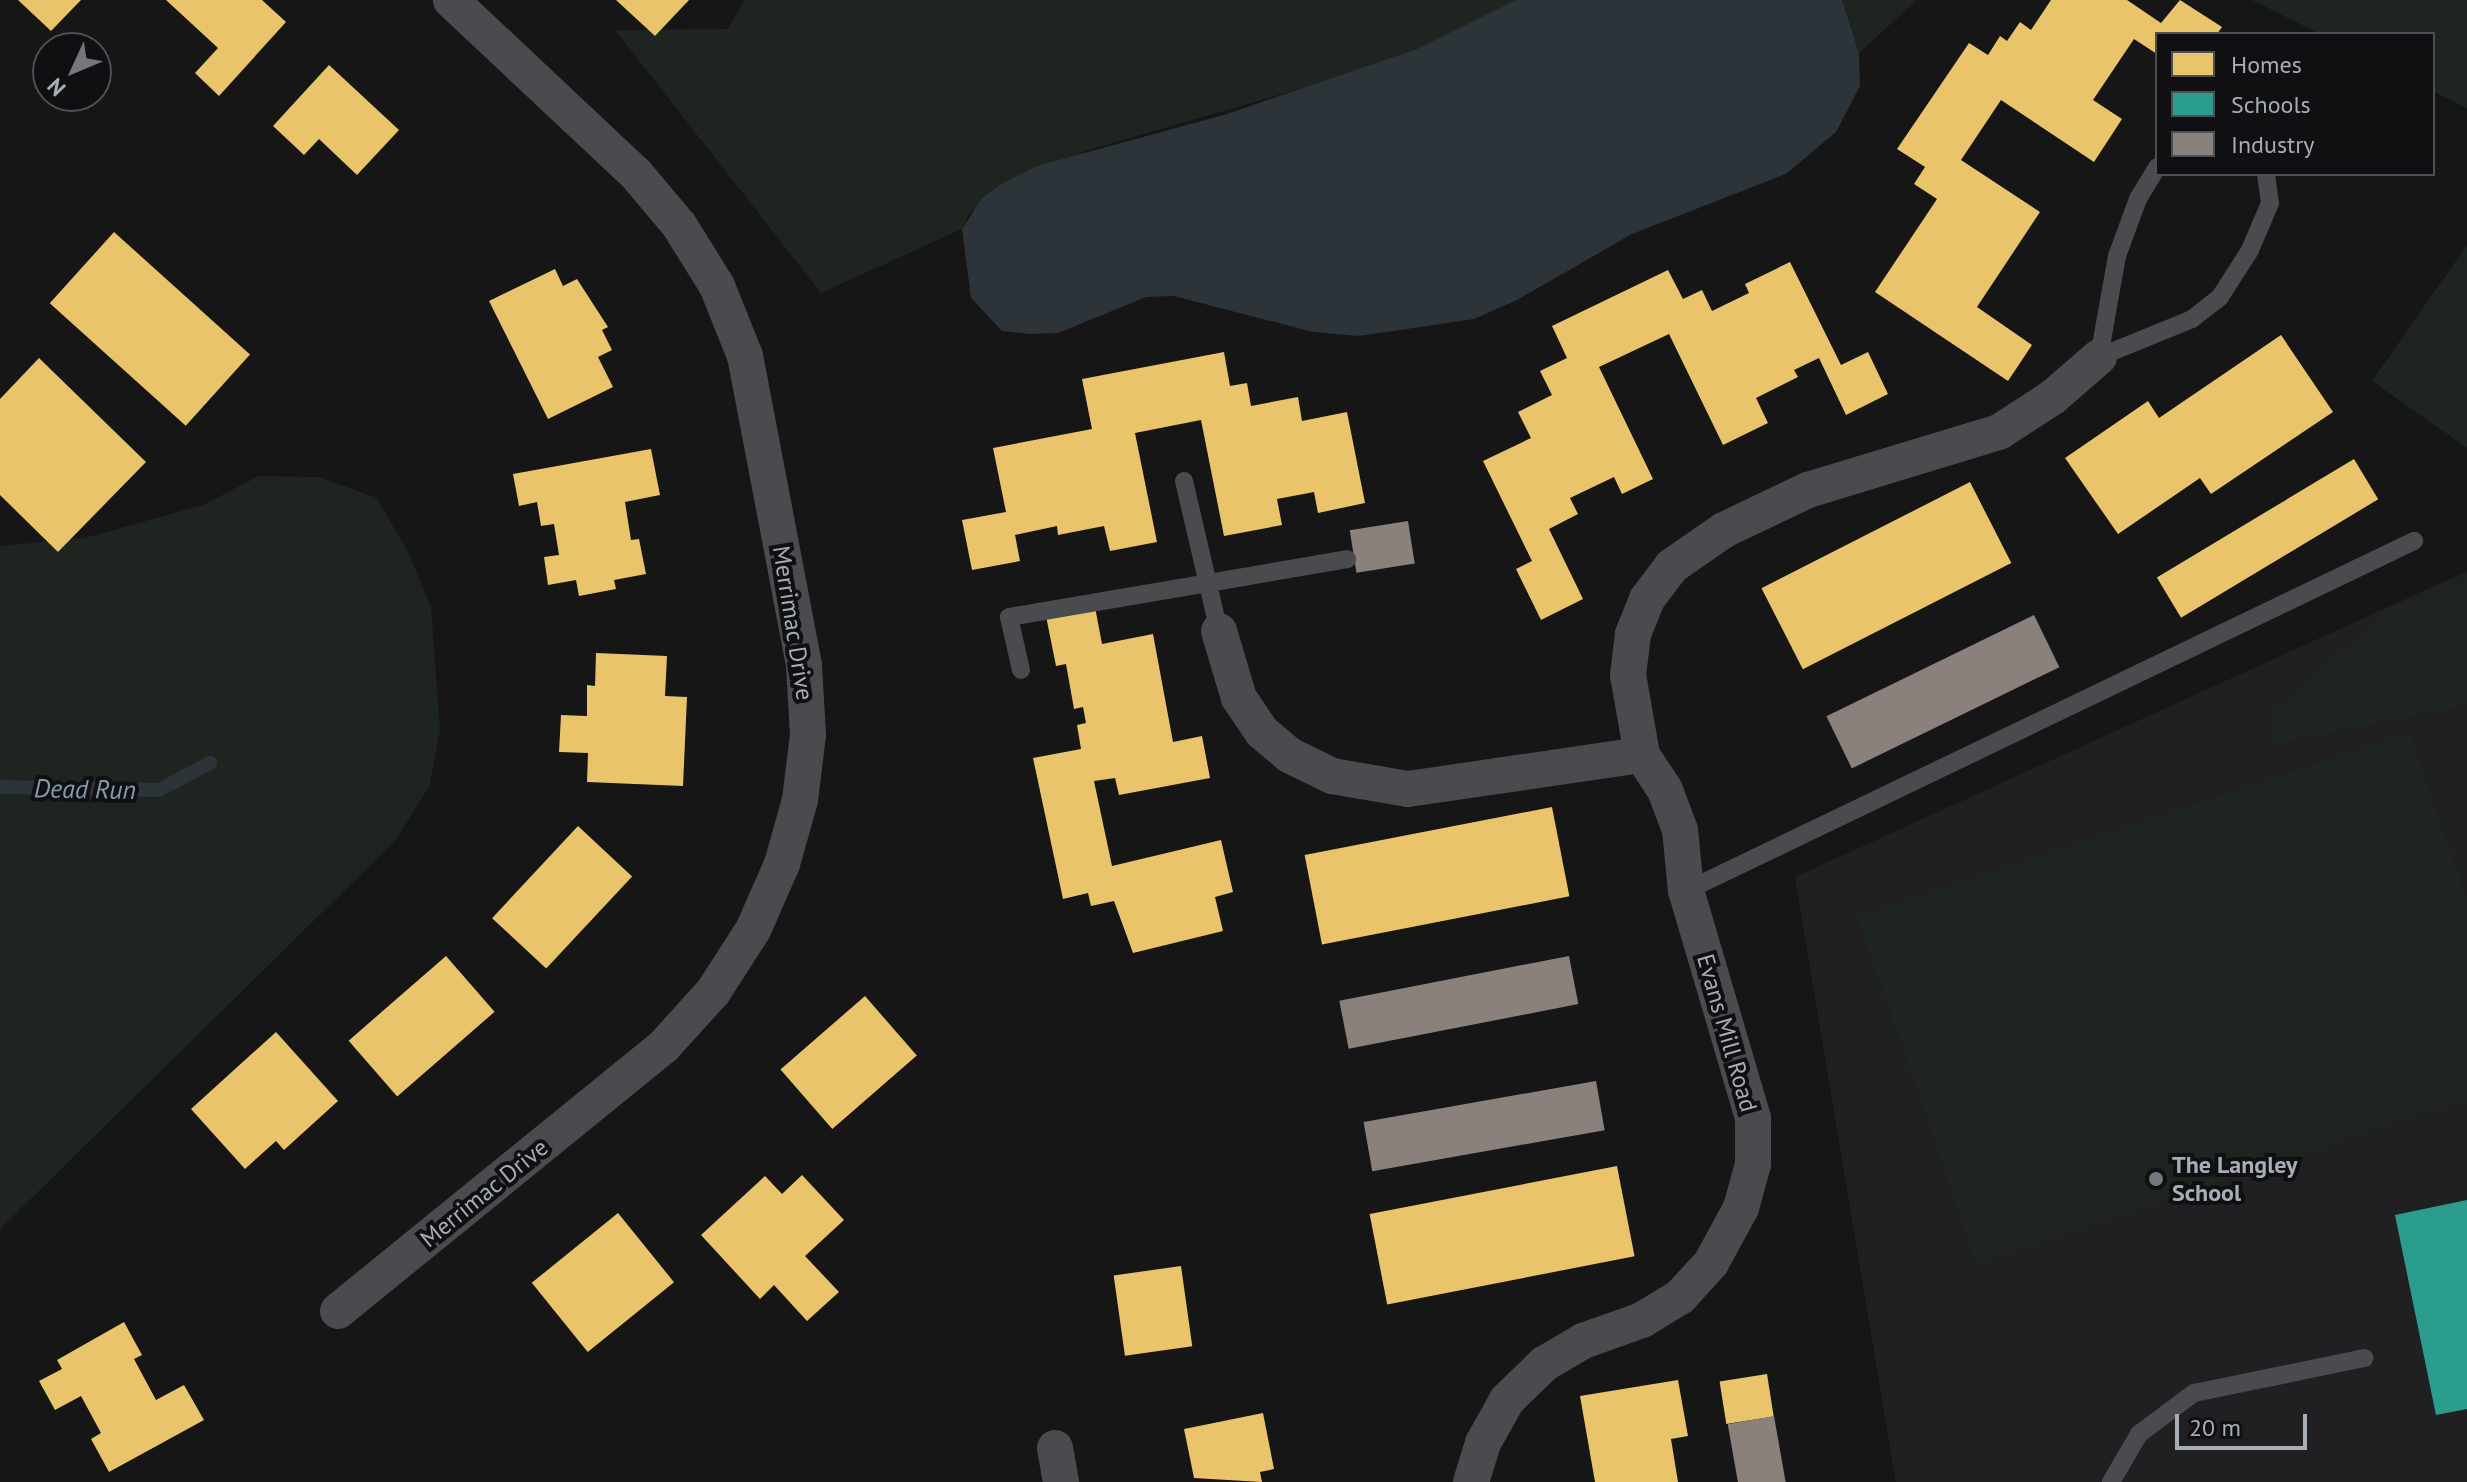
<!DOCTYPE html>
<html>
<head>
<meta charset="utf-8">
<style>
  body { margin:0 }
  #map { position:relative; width:2467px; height:1482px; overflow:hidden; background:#161616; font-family:"PT Sans",sans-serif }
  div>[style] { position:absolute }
  .built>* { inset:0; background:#202022 }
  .green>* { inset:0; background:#1e241f }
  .water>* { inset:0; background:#2c3339 }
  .homes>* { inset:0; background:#e9c46a; transform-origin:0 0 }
  .schools>* { inset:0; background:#2a9d8f }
  .industry>* { inset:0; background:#8a817c; transform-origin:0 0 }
  .stream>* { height:14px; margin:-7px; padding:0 7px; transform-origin:7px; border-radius:7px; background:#2c3339 }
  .service>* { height:18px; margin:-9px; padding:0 9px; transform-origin:9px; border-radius:9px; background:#4a4b4e }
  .minor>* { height:36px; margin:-18px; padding:0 18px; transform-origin:18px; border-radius:18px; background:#4a4b4e }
  .dots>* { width:22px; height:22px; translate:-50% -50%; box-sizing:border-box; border:4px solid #101012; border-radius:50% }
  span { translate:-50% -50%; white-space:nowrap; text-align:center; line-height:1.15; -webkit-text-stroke:8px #101012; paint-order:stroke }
  .street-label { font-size:24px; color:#a7adb6 }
  .poi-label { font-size:24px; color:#a7adb6; font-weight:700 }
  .left { translate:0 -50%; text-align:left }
  .water-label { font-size:26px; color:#809daf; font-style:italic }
  .legend { position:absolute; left:2155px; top:32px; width:280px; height:144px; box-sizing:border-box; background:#101012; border:2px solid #4c4f54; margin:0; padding:10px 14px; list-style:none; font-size:24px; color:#a7adb6 }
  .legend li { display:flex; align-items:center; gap:16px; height:40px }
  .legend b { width:40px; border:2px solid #4c4f54 }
  .north { position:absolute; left:32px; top:32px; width:80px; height:80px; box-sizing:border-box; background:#101012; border:2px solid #4c4f54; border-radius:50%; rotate:226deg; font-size:22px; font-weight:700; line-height:32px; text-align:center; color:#a7adb6 }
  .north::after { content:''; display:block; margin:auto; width:28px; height:36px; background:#74787e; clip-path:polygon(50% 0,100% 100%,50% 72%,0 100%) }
  .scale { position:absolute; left:2175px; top:1414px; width:132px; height:36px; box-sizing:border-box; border:4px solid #a7adb6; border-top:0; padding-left:10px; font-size:24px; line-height:28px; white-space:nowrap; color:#a7adb6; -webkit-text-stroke:6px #101012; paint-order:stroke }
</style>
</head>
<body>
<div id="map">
  <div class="built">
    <div style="clip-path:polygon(2467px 571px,2467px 1482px,1896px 1482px,1795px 877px)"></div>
  </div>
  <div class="green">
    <div style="clip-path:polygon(744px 0,1516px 0,1417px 49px,1320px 83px,1085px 151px,970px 212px,962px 229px,821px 293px,615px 30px,728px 29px)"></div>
    <div style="clip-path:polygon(1842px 0,1917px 0,1859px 53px)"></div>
    <div style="clip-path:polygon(2252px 0,2467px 0,2467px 108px,2433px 91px,2433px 34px,2320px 34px)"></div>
    <div style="clip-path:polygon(2467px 245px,2467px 448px,2372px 381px)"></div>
    <div style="clip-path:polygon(259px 476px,319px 477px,377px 498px,408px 552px,431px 607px,440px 730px,429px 787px,395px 841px,0 1229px,0 546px,85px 538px,203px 505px)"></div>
    <div style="clip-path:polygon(2467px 573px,2467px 705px,2271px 744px,2272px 712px,2392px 607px,2461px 582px)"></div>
    <div style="clip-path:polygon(2410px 732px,2467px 899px,2467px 1099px,1976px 1264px,1858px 917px)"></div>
  </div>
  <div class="water">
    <div style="clip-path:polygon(1516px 0,1842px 0,1859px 53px,1860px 86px,1836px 132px,1786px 174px,1632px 234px,1517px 300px,1474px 319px,1359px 336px,1313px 332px,1174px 296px,1146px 297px,1058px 333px,1030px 334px,1002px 331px,971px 298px,962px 229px,982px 198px,1003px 183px,1037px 166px,1227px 114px,1417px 49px)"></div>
  </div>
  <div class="homes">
    <div style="clip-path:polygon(18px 0,81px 0,51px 31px)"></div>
    <div style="clip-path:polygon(166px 0,262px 0,286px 22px,219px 96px,195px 73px,218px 48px)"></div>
    <div style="clip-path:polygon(616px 0,689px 0,655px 36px)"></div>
    <div style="clip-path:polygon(2051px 0,2127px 0,2161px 23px,2180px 0,2222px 27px,2217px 34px,2157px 34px,2157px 54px,2134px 39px,2093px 100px,2122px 119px,2094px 162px,2001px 100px,1961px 160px,2040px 212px,1977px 307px,2032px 345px,2008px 381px,1875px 292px,1937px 199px,1914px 184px,1925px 167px,1897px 149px,1969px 43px,1988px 55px,2000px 36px,2007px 41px,2020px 22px,2031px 30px)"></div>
    <div style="clip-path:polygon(329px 65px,399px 130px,357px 175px,319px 139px,304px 155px,273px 126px)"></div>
    <div style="left:114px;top:232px;width:183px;height:96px;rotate:42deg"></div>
    <div style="clip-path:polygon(1790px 262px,1841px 365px,1868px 352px,1888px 394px,1846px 415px,1819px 358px,1794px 370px,1798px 377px,1756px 398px,1768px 423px,1723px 445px,1669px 334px,1599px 367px,1653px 479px,1622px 494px,1614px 477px,1570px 498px,1578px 514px,1549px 529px,1583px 599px,1541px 620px,1516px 569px,1532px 561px,1483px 461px,1531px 438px,1518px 412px,1552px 395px,1540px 371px,1567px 358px,1552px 326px,1668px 270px,1683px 299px,1702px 290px,1712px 311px,1749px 293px,1745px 284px)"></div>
    <div style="clip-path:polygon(555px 269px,563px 286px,577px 279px,608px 327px,602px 330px,612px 350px,598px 357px,613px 387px,548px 419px,489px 301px)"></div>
    <div style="clip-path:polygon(2281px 335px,2333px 412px,2211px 494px,2200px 478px,2118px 534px,2065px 458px,2148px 401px,2159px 418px)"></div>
    <div style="clip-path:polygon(1224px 352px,1230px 386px,1247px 383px,1251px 406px,1298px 397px,1302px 421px,1347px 412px,1365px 503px,1318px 513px,1314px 492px,1277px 499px,1282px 525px,1224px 536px,1201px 420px,1135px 433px,1157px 542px,1110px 551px,1104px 526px,1058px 535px,1057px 526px,1015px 535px,1020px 561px,972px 570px,962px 520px,1006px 512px,993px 448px,1092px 429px,1082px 379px)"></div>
    <div style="clip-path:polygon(39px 358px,146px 462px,58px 552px,0 495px,0 399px)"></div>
    <div style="clip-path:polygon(651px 449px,660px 495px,625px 502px,631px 540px,639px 539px,646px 574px,614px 580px,616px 589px,579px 596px,576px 580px,548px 585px,544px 557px,559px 555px,554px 524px,541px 526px,537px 502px,519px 506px,513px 474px)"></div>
    <div style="left:2354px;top:459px;width:47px;height:230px;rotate:59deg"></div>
    <div style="left:1970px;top:482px;width:91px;height:234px;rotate:63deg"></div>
    <div style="clip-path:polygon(1095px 607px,1102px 644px,1153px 634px,1173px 742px,1202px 736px,1210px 778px,1119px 795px,1115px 778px,1094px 781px,1112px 866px,1221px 840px,1233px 892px,1215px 897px,1223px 931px,1133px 953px,1114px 901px,1091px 906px,1088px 893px,1063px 899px,1033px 758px,1081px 749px,1077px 725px,1086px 723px,1083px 707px,1074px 709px,1066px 664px,1056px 666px,1046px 616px)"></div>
    <div style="clip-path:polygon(596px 653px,667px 656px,665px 696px,687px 697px,683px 786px,587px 782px,588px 753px,559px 752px,561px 715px,587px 716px,587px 685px,595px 686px)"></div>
    <div style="left:1552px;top:807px;width:91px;height:252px;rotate:79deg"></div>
    <div style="left:578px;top:826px;width:74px;height:126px;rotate:43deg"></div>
    <div style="left:446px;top:956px;width:74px;height:129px;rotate:49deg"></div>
    <div style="left:865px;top:996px;width:79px;height:112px;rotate:49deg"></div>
    <div style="clip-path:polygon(276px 1032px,338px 1101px,284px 1150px,276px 1141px,245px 1169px,191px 1109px)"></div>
    <div style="left:1617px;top:1166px;width:92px;height:252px;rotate:79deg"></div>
    <div style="clip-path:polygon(802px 1175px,844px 1220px,805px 1256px,839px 1292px,807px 1321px,774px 1285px,760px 1299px,701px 1235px,765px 1176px,782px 1194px)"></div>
    <div style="left:618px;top:1213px;width:89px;height:111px;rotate:51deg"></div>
    <div style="left:1181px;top:1266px;width:81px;height:68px;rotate:82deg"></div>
    <div style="clip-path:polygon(124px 1322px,142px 1355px,134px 1359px,156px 1400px,184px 1385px,204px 1420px,109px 1472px,91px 1439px,101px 1433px,81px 1396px,55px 1410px,39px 1381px,62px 1369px,57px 1360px)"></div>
    <div style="left:1767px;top:1374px;width:43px;height:48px;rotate:81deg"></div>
    <div style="clip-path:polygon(1678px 1380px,1688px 1436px,1671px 1439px,1678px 1482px,1595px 1482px,1580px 1396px)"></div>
    <div style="clip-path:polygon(1263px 1413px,1274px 1469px,1260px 1472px,1262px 1482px,1194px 1478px,1184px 1429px)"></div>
  </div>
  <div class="schools">
    <div style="clip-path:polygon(2467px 1200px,2467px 1409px,2436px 1415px,2395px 1215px)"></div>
  </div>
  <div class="industry">
    <div style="left:1408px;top:521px;width:43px;height:59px;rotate:81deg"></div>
    <div style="left:2034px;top:615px;width:58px;height:231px;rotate:64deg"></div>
    <div style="left:1569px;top:956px;width:49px;height:234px;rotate:79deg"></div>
    <div style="left:1596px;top:1081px;width:50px;height:236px;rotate:80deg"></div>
    <div style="left:1774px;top:1416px;width:67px;height:47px;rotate:80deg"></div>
  </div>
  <div class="stream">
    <div style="left:0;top:787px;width:159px;rotate:1.1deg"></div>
    <div style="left:159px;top:790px;width:58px;rotate:-27.9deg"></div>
  </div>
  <div class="service">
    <div style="left:2099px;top:357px;width:100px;rotate:-22.2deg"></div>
    <div style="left:2192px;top:319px;width:36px;rotate:-38deg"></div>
    <div style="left:2220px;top:297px;width:56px;rotate:-57.4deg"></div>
    <div style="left:2250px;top:250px;width:51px;rotate:-66.9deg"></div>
    <div style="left:2270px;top:203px;width:29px;rotate:-98deg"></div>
    <div style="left:2099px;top:357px;width:103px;rotate:-79.9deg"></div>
    <div style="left:2117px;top:256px;width:61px;rotate:-69.8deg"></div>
    <div style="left:2138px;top:199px;width:37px;rotate:-59deg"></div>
    <div style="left:1184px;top:481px;width:154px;rotate:76.9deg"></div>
    <div style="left:1021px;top:670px;width:54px;rotate:-102.8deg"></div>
    <div style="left:1009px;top:617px;width:343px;rotate:-9.7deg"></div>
    <div style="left:1686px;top:891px;width:808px;rotate:-25.68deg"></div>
    <div style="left:2111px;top:1482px;width:56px;rotate:-59.7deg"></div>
    <div style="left:2139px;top:1434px;width:69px;rotate:-36.7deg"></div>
    <div style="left:2194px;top:1393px;width:174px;rotate:-11.6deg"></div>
  </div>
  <div class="minor">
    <div style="left:1219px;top:631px;width:70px;rotate:73.4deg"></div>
    <div style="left:1239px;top:698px;width:41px;rotate:55.9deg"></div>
    <div style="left:1262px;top:732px;width:35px;rotate:40deg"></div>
    <div style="left:1289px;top:755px;width:48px;rotate:26deg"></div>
    <div style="left:1332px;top:776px;width:77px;rotate:9.7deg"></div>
    <div style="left:1408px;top:789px;width:236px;rotate:-8.3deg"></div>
    <div style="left:338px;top:1311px;width:420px;rotate:-39.1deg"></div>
    <div style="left:664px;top:1046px;width:73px;rotate:-47.8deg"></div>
    <div style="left:713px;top:992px;width:74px;rotate:-57.2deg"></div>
    <div style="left:753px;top:930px;width:72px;rotate:-66.3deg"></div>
    <div style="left:782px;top:864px;width:66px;rotate:-74.3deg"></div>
    <div style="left:800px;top:800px;width:65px;rotate:-83deg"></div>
    <div style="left:808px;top:735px;width:70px;rotate:-93.3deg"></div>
    <div style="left:804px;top:665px;width:315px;rotate:-100.8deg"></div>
    <div style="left:745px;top:356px;width:75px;rotate:-111.8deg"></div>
    <div style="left:717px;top:286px;width:72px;rotate:-121.9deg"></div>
    <div style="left:679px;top:225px;width:67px;rotate:-130.1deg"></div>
    <div style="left:636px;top:174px;width:254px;rotate:-136.8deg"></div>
    <div style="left:1055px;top:1448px;width:35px;rotate:80deg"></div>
    <div style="left:1471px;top:1482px;width:41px;rotate:-72.9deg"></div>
    <div style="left:1483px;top:1443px;width:49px;rotate:-60.8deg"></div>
    <div style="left:1507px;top:1400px;width:52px;rotate:-44.2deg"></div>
    <div style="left:1544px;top:1364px;width:45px;rotate:-30.5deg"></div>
    <div style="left:1583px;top:1341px;width:63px;rotate:-19.6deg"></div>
    <div style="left:1642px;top:1320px;width:44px;rotate:-31.2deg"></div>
    <div style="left:1680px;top:1297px;width:46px;rotate:-47.6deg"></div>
    <div style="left:1711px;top:1263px;width:63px;rotate:-61.4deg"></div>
    <div style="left:1741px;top:1208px;width:46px;rotate:-74.7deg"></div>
    <div style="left:1753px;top:1164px;width:46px;rotate:-90deg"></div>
    <div style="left:1753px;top:1118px;width:237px;rotate:-106.4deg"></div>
    <div style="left:1686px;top:891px;width:61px;rotate:-95.6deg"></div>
    <div style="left:1680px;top:830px;width:43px;rotate:-110.6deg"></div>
    <div style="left:1665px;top:790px;width:42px;rotate:-123.3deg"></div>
    <div style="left:1642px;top:755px;width:81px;rotate:-99.9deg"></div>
    <div style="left:1628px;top:675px;width:41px;rotate:-83deg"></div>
    <div style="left:1633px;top:634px;width:38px;rotate:-68deg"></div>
    <div style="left:1647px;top:599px;width:41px;rotate:-52.9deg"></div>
    <div style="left:1672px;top:566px;width:63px;rotate:-34.7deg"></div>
    <div style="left:1724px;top:530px;width:93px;rotate:-25.5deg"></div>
    <div style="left:1808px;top:490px;width:200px;rotate:-16.9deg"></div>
    <div style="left:1999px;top:432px;width:64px;rotate:-32.9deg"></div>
    <div style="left:2053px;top:397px;width:61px;rotate:-41deg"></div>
  </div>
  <div class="dots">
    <div style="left:2156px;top:1179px;background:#74787e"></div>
  </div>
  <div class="street-label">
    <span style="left:793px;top:623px;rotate:81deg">Merrimac Drive</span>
    <span style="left:1727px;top:1033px;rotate:74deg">Evans Mill Road</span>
    <span style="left:484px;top:1193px;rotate:-39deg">Merrimac Drive</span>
  </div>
  <div class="poi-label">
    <span class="left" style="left:2172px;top:1179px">The Langley<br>School</span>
  </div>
  <div class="water-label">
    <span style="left:85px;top:789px;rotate:1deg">Dead Run</span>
  </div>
  <ul class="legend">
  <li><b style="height:22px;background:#e9c46a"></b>Homes</li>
  <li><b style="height:22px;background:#2a9d8f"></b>Schools</li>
  <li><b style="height:22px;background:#8a817c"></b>Industry</li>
  </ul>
  <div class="north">N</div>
  <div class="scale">20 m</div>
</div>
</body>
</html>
